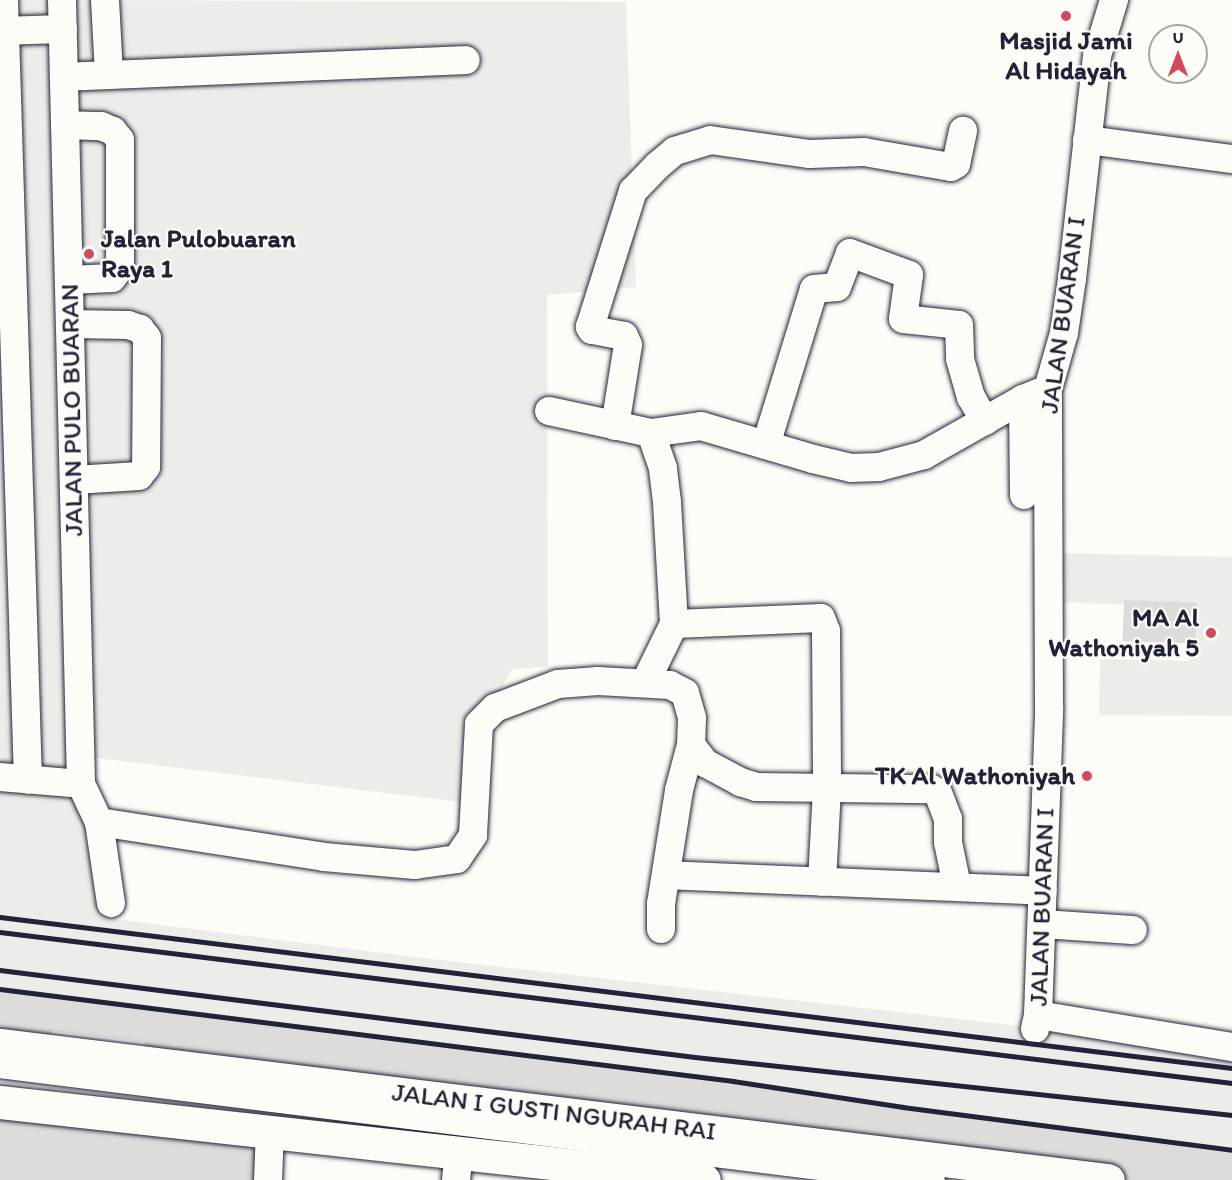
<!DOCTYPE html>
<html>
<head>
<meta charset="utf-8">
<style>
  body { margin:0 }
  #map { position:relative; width:1232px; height:1180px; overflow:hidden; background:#fdfcf7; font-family:Itim,sans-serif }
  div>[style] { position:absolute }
  .built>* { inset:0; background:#ecece9 }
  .green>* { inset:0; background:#dddcdb; transform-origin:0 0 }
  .roads { filter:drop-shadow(0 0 2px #22223b) drop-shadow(0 0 2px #22223b) }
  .minor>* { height:28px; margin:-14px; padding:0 14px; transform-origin:14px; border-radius:14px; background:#fdfcf7 }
  .major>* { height:33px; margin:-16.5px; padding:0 16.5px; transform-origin:16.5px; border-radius:16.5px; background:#fdfcf7 }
  .rail>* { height:4.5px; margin:-2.25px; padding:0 2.25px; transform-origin:2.25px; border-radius:2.25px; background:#22223b }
  .dots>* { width:16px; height:16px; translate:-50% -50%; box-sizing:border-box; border:3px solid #fdfcf7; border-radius:50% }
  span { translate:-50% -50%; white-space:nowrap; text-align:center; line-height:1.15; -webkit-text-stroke:4.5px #fdfcf7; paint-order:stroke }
  .poi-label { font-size:26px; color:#22223b; font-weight:700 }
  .left { translate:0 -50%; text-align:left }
  .right { translate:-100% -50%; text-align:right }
  .street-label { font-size:26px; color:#22223b }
  .north { position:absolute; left:1148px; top:24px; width:60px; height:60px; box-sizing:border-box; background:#fdfcf7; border:2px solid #a5a5ac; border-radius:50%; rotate:0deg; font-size:16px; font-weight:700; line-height:24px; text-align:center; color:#22223b }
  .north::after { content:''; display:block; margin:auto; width:21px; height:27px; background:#d1495b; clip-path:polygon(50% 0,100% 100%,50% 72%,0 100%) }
</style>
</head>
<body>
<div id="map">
  <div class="built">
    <div style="clip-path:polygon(0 0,626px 2px,636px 287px,547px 295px,548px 667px,512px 669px,479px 729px,477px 804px,80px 756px,99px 822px,106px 918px,422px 958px,1232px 1050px,1232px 1150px,0 990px)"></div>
    <div style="clip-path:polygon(1054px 553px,1232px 557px,1232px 716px,1099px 715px,1100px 659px,1189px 661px,1190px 607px,1055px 602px)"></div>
  </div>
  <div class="green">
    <div style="left:1124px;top:600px;width:73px;height:41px;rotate:2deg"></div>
    <div style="clip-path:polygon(0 989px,1232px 1149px,1232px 1180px,1108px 1180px,143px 1061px,145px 1042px,52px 1031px,48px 1050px,0 1045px)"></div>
    <div style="clip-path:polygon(0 1108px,281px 1143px,279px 1180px,0 1180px)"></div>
  </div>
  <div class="roads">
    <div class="minor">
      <div style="left:4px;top:0;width:780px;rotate:88.24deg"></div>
      <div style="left:62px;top:0;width:784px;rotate:88.61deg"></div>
      <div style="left:81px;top:784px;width:42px;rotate:64.7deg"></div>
      <div style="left:99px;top:822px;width:82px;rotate:81.6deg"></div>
      <div style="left:105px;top:0;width:75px;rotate:86.9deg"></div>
      <div style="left:0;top:31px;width:63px;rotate:-1.8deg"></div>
      <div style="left:64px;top:77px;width:402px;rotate:-2.4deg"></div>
      <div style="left:65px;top:125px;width:36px;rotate:2deg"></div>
      <div style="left:101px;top:126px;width:13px;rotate:23deg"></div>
      <div style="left:113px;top:131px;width:11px;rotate:52deg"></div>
      <div style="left:120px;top:140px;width:128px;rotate:90deg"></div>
      <div style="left:120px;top:268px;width:13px;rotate:129deg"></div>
      <div style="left:112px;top:278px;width:43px;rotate:177.3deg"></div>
      <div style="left:1087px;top:140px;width:146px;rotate:7.5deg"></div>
      <div style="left:70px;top:324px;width:58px;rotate:1deg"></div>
      <div style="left:128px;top:325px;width:13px;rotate:18deg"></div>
      <div style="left:140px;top:329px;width:11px;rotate:52deg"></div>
      <div style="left:147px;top:338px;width:129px;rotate:90.4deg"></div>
      <div style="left:146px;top:467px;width:11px;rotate:128deg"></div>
      <div style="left:139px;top:476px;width:65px;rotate:176.5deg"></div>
      <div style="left:1023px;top:399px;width:96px;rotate:89.4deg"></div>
      <div style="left:549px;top:411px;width:104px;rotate:12.2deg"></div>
      <div style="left:651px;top:433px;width:50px;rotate:-8deg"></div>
      <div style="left:701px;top:426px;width:117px;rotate:16.4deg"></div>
      <div style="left:813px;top:459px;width:39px;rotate:13deg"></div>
      <div style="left:851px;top:468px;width:28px;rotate:-2deg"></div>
      <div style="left:879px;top:467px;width:47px;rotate:-14.9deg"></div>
      <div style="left:924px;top:455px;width:114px;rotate:-29.5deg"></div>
      <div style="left:1023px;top:399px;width:27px;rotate:-22deg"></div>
      <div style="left:615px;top:426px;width:82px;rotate:-80.9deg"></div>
      <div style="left:628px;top:345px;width:10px;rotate:-114deg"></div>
      <div style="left:624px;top:336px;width:33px;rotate:-169deg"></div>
      <div style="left:592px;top:330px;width:4px;rotate:-124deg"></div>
      <div style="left:590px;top:327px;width:143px;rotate:-72.5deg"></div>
      <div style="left:633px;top:191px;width:35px;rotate:-46deg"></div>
      <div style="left:657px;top:166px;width:23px;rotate:-40deg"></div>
      <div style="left:675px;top:151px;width:37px;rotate:-17deg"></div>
      <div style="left:710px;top:140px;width:101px;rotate:8deg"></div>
      <div style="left:810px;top:154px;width:54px;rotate:-2.1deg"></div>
      <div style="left:864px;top:152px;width:88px;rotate:9.8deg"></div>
      <div style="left:951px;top:167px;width:6px;rotate:-31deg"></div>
      <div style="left:956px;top:164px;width:34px;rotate:-78deg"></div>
      <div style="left:766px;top:445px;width:163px;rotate:-72.9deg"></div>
      <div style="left:814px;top:289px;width:23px;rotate:-5deg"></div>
      <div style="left:837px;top:287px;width:36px;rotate:-69deg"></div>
      <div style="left:850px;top:253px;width:63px;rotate:20.4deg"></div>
      <div style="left:909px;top:275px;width:44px;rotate:97.8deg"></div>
      <div style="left:903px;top:319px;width:56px;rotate:6.1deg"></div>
      <div style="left:959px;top:325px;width:34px;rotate:88deg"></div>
      <div style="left:960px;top:359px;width:40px;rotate:74deg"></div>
      <div style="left:971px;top:397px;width:28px;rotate:60deg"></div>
      <div style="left:674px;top:624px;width:147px;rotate:-2.3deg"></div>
      <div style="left:821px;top:618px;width:14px;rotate:69deg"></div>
      <div style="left:826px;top:631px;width:158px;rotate:89.6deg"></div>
      <div style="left:827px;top:789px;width:93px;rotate:93.1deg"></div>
      <div style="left:645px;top:683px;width:66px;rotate:-63.8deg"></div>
      <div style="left:674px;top:624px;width:122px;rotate:-93.3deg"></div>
      <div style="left:667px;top:502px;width:34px;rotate:-97deg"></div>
      <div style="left:663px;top:468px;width:37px;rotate:-109deg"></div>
      <div style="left:0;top:777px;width:81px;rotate:4.9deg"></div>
      <div style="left:99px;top:822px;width:228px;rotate:8.8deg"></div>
      <div style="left:324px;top:857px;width:91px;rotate:5deg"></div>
      <div style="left:415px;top:865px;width:42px;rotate:-8.1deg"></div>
      <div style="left:457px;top:859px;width:29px;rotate:-56deg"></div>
      <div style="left:473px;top:835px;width:111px;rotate:-86.9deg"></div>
      <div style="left:479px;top:724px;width:23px;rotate:-45deg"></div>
      <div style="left:495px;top:708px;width:67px;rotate:-20.9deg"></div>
      <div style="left:558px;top:684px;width:40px;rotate:-4.3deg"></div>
      <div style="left:598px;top:681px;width:72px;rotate:3.2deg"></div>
      <div style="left:670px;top:685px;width:17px;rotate:28deg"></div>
      <div style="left:685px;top:693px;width:26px;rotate:74deg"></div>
      <div style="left:692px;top:718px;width:27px;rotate:92deg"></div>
      <div style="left:666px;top:875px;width:377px;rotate:2.4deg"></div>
      <div style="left:1042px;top:924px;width:91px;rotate:3.8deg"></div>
      <div style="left:661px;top:929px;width:25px;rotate:-90deg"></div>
      <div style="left:661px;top:904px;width:115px;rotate:-81deg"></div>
      <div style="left:679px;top:790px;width:47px;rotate:-75.1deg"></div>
      <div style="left:691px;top:745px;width:23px;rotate:52deg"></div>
      <div style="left:705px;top:763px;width:40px;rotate:28deg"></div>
      <div style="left:740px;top:782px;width:17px;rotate:17deg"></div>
      <div style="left:756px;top:787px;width:176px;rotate:0.7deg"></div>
      <div style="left:932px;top:789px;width:7px;rotate:34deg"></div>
      <div style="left:938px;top:793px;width:28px;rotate:69deg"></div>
      <div style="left:948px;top:819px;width:23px;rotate:90deg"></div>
      <div style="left:948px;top:842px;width:45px;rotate:78.4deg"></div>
      <div style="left:1038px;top:1015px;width:197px;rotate:9.4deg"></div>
      <div style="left:1035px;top:1029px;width:14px;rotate:-78deg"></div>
      <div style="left:1038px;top:1015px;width:307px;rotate:-87.9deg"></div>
      <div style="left:1049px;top:708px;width:319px;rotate:-90.2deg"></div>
      <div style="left:1048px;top:389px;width:58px;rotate:-74.1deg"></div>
      <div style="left:1064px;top:333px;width:55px;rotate:-81.6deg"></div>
      <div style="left:1072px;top:279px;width:224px;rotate:-83.6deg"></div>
      <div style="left:1097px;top:56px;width:59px;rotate:-73.1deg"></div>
      <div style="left:0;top:1064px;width:938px;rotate:7.1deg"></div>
      <div style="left:268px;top:1180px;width:49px;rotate:-87.7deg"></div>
      <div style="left:456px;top:1180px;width:28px;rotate:-84deg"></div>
    </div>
    <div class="major">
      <div style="left:0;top:1045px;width:1116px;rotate:6.95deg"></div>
      <div style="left:0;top:1102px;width:708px;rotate:6.32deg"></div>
    </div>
  </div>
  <div class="rail">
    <div style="left:0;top:917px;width:1241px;rotate:6.99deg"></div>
    <div style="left:0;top:932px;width:1241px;rotate:6.99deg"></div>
    <div style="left:0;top:970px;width:700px;rotate:7.14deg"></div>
    <div style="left:695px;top:1057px;width:540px;rotate:6.16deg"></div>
    <div style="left:0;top:989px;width:739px;rotate:7.15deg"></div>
    <div style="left:733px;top:1081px;width:172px;rotate:8.7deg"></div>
    <div style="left:903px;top:1107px;width:332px;rotate:7.4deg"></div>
  </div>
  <div class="dots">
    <div style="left:1066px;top:16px;background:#d1495b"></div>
    <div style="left:89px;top:254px;background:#d1495b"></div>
    <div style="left:1211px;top:633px;background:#d1495b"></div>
    <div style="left:1087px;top:776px;background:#d1495b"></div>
  </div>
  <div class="poi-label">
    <span style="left:1066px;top:56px">Masjid Jami<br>Al Hidayah</span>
    <span class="left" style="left:101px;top:254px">Jalan Pulobuaran<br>Raya 1</span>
    <span class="right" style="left:1199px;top:633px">MA Al<br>Wathoniyah 5</span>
    <span class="right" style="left:1075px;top:776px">TK Al Wathoniyah</span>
  </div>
  <div class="street-label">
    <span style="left:1063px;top:315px;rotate:-82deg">JALAN BUARAN I</span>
    <span style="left:72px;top:410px;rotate:-91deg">JALAN PULO BUARAN</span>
    <span style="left:1042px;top:907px;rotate:-88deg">JALAN BUARAN I</span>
    <span style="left:554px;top:1112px;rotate:7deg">JALAN I GUSTI NGURAH RAI</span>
  </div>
  <div class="north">U</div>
</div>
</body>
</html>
